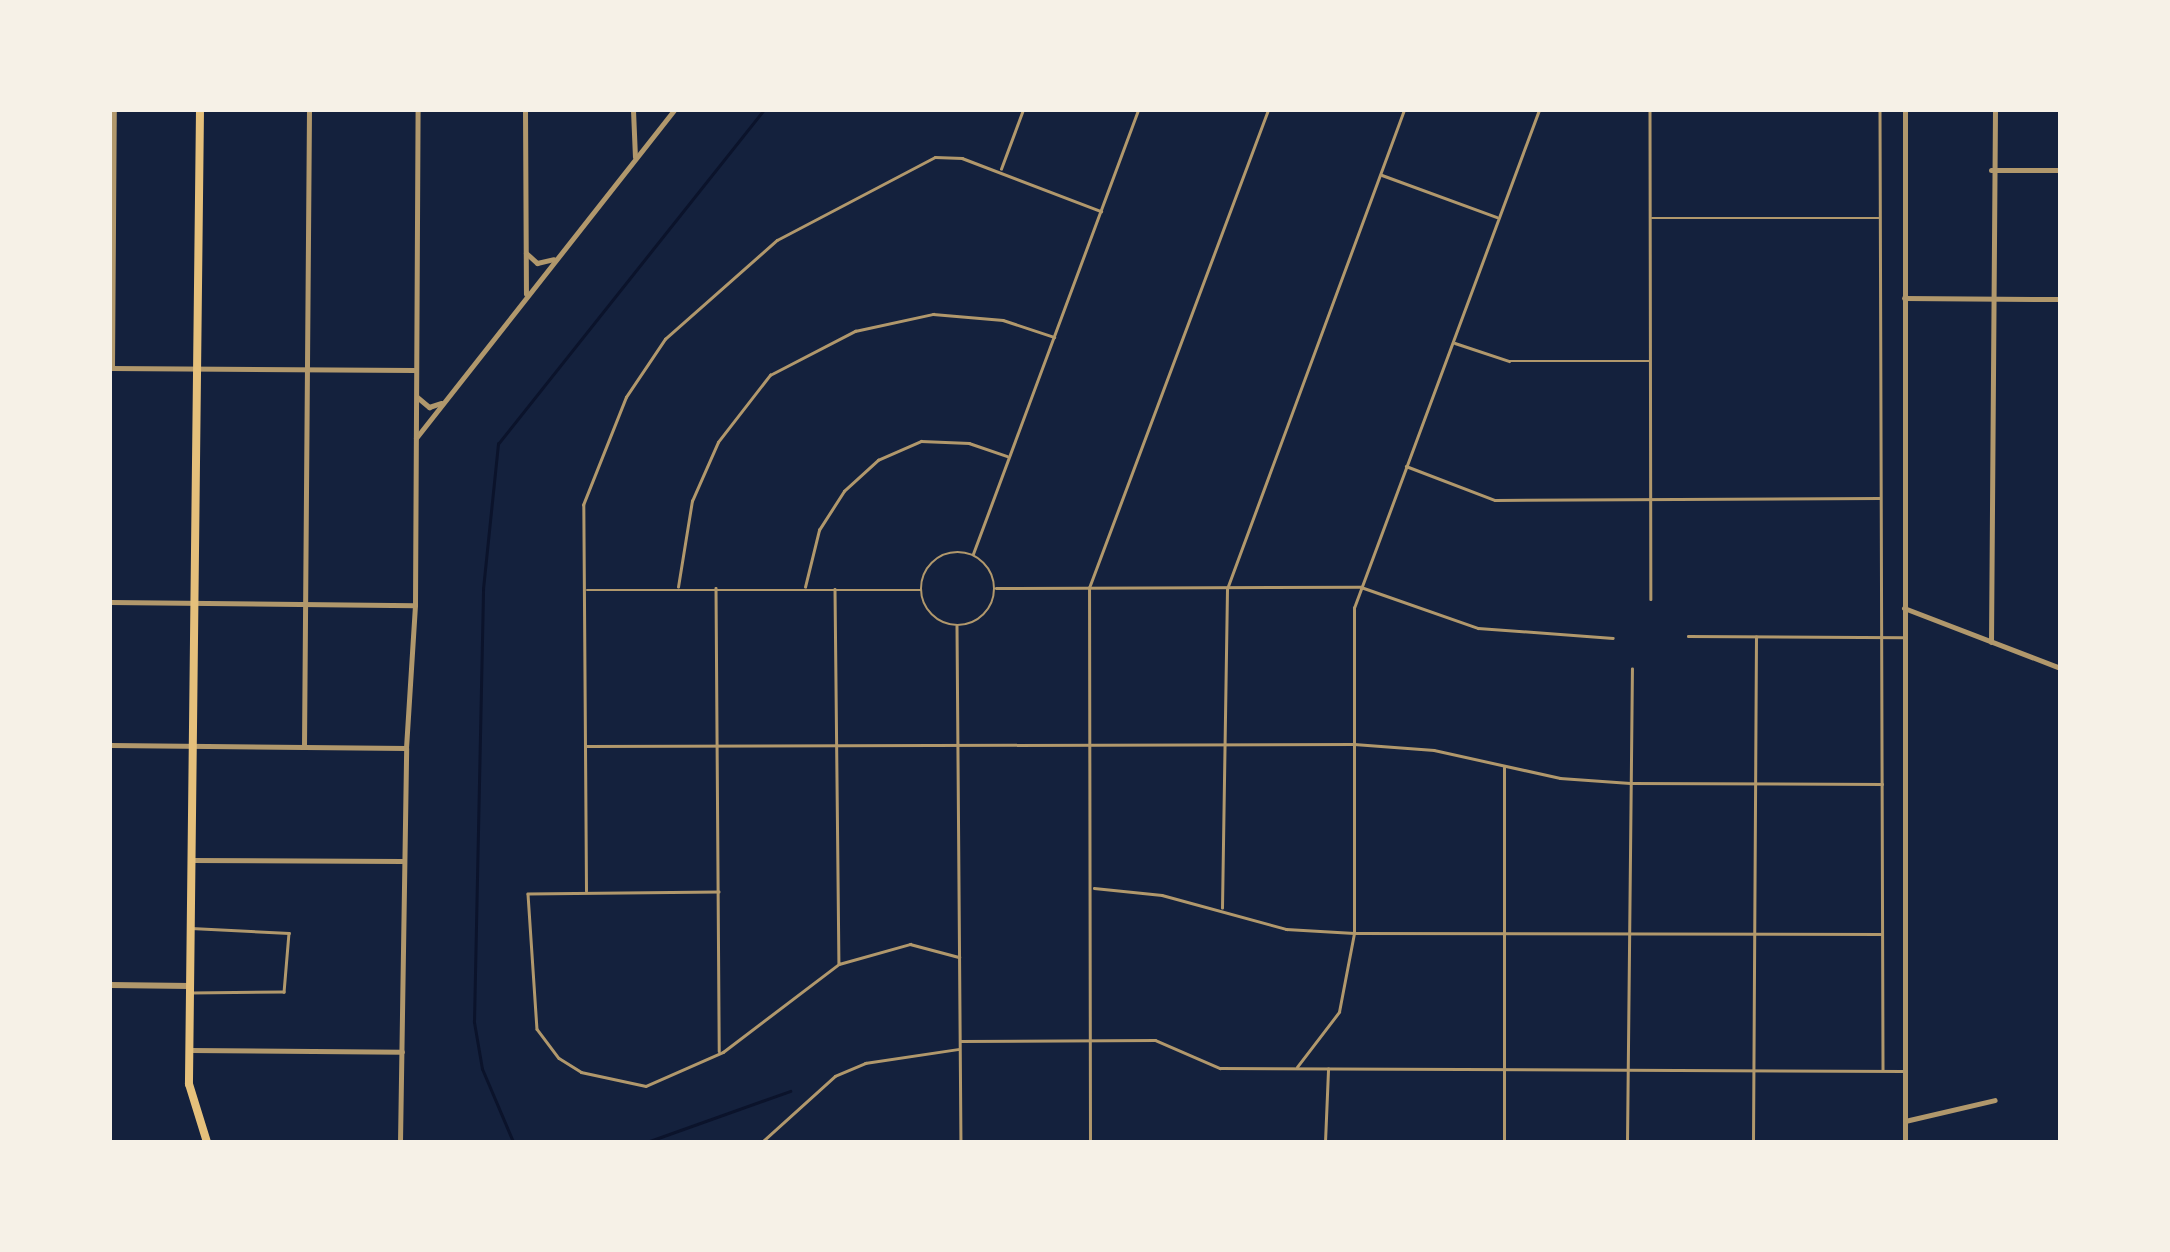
<!DOCTYPE html>
<html>
<head>
<meta charset="utf-8">
<style>
  body { margin:0 }
  #map { position:relative; width:2170px; height:1252px; overflow:hidden; background:#14213d; font-family:"Space Grotesk",sans-serif }
  div>[style] { position:absolute }
  .stream>* { height:2.5px; margin:-1.25px; padding:0 1.25px; transform-origin:1.25px; border-radius:1.25px; background:#0b132b }
  .service>* { height:2.5px; margin:-1.25px; padding:0 1.25px; transform-origin:1.25px; border-radius:1.25px; background:#b1986c }
  .service>.ring { margin:-1.25px; padding:0; box-sizing:content-box; background:none; border:2.5px solid #b1986c; border-radius:50% }
  .minor>* { height:5px; margin:-2.5px; padding:0 2.5px; transform-origin:2.5px; border-radius:2.5px; background:#b1986c }
  .tertiary>* { height:6px; margin:-3px; padding:0 3px; transform-origin:3px; border-radius:3px; background:#b1986c }
  .primary>* { height:8px; margin:-4px; padding:0 4px; transform-origin:4px; border-radius:4px; background:#e5c07b }
  span { translate:-50% -50%; white-space:nowrap; text-align:center; line-height:1.15; -webkit-text-stroke:8px #f6f1e7; paint-order:stroke }
  .frame { position:absolute; inset:0; border:112px solid #f6f1e7; pointer-events:none }
</style>
</head>
<body>
<div id="map">
  <div class="stream">
    <div style="left:513px;top:1142px;width:79px;rotate:-113deg"></div>
    <div style="left:482px;top:1069px;width:48px;rotate:-99.7deg"></div>
    <div style="left:474px;top:1022px;width:433px;rotate:-88.8deg"></div>
    <div style="left:483px;top:589px;width:146px;rotate:-84.1deg"></div>
    <div style="left:498px;top:444px;width:427px;rotate:-51.5deg"></div>
    <div style="left:647px;top:1142px;width:152px;rotate:-19.6deg"></div>
  </div>
  <div class="service">
    <div style="left:1650px;top:110px;width:489px;rotate:89.9deg"></div>
    <div style="left:1880px;top:110px;width:960px;rotate:89.82deg"></div>
    <div style="left:1001px;top:169px;width:63px;rotate:-69.6deg"></div>
    <div style="left:1382px;top:175px;width:122px;rotate:20.1deg"></div>
    <div style="left:1652px;top:218px;width:227px"></div>
    <div style="left:1455px;top:343px;width:57px;rotate:18.4deg"></div>
    <div style="left:1509px;top:361px;width:140px"></div>
    <div style="left:1406px;top:466px;width:95px;rotate:20.9deg"></div>
    <div style="left:1495px;top:500px;width:385px;rotate:-0.3deg"></div>
    <div class="ring" style="left:921px;top:552px;width:71.5px;height:71.5px"></div>
    <div style="left:973px;top:554px;width:474px;rotate:-69.6deg"></div>
    <div style="left:678px;top:587px;width:87px;rotate:-80.8deg"></div>
    <div style="left:692px;top:501px;width:64px;rotate:-66.2deg"></div>
    <div style="left:718px;top:442px;width:85px;rotate:-52.2deg"></div>
    <div style="left:770px;top:375px;width:96px;rotate:-27.4deg"></div>
    <div style="left:855px;top:331px;width:80px;rotate:-12.3deg"></div>
    <div style="left:933px;top:314px;width:70px;rotate:4.9deg"></div>
    <div style="left:1003px;top:320px;width:54px;rotate:18.4deg"></div>
    <div style="left:805px;top:587px;width:59px;rotate:-76.2deg"></div>
    <div style="left:819px;top:530px;width:46px;rotate:-57.3deg"></div>
    <div style="left:844px;top:491px;width:46px;rotate:-42.4deg"></div>
    <div style="left:878px;top:460px;width:47px;rotate:-23.8deg"></div>
    <div style="left:921px;top:441px;width:48px;rotate:2.4deg"></div>
    <div style="left:969px;top:443px;width:40px;rotate:18.9deg"></div>
    <div style="left:716px;top:588px;width:463px;rotate:89.6deg"></div>
    <div style="left:996px;top:588px;width:365px;rotate:-0.2deg"></div>
    <div style="left:1361px;top:587px;width:124px;rotate:19.3deg"></div>
    <div style="left:1478px;top:628px;width:135px;rotate:4.2deg"></div>
    <div style="left:835px;top:589px;width:374px;rotate:89.4deg"></div>
    <div style="left:587px;top:590px;width:334px"></div>
    <div style="left:957px;top:626px;width:516px;rotate:89.56deg"></div>
    <div style="left:1688px;top:636px;width:215px;rotate:0.3deg"></div>
    <div style="left:587px;top:746px;width:767px;rotate:-0.15deg"></div>
    <div style="left:1354px;top:744px;width:80px;rotate:4.3deg"></div>
    <div style="left:1434px;top:750px;width:129px;rotate:12.5deg"></div>
    <div style="left:1560px;top:778px;width:70px;rotate:4.1deg"></div>
    <div style="left:1630px;top:783px;width:252px;rotate:0.2deg"></div>
    <div style="left:1094px;top:888px;width:68px;rotate:5.9deg"></div>
    <div style="left:1162px;top:895px;width:129px;rotate:15.3deg"></div>
    <div style="left:1286px;top:929px;width:68px;rotate:3.4deg"></div>
    <div style="left:1354px;top:933px;width:527px;rotate:0.11deg"></div>
    <div style="left:586px;top:891px;width:386px;rotate:-90.4deg"></div>
    <div style="left:583px;top:505px;width:116px;rotate:-68.3deg"></div>
    <div style="left:626px;top:397px;width:70px;rotate:-56.1deg"></div>
    <div style="left:665px;top:339px;width:149px;rotate:-41.5deg"></div>
    <div style="left:777px;top:240px;width:178px;rotate:-27.7deg"></div>
    <div style="left:935px;top:157px;width:27px;rotate:2deg"></div>
    <div style="left:962px;top:158px;width:149px;rotate:20.9deg"></div>
    <div style="left:719px;top:892px;width:191px;rotate:179.4deg"></div>
    <div style="left:528px;top:894px;width:135px;rotate:86.2deg"></div>
    <div style="left:537px;top:1029px;width:36px;rotate:53deg"></div>
    <div style="left:559px;top:1058px;width:26px;rotate:32deg"></div>
    <div style="left:581px;top:1072px;width:66px;rotate:12.2deg"></div>
    <div style="left:646px;top:1086px;width:84px;rotate:-23.8deg"></div>
    <div style="left:723px;top:1052px;width:146px;rotate:-37.2deg"></div>
    <div style="left:839px;top:964px;width:74px;rotate:-15.7deg"></div>
    <div style="left:910px;top:944px;width:51px;rotate:14.9deg"></div>
    <div style="left:1222px;top:908px;width:319px;rotate:-89.1deg"></div>
    <div style="left:1227px;top:589px;width:511px;rotate:-69.72deg"></div>
    <div style="left:191px;top:928px;width:98px;rotate:2.9deg"></div>
    <div style="left:289px;top:933px;width:59px;rotate:94.8deg"></div>
    <div style="left:284px;top:992px;width:92px;rotate:179.4deg"></div>
    <div style="left:960px;top:1041px;width:195px;rotate:-0.3deg"></div>
    <div style="left:1155px;top:1040px;width:71px;rotate:23.3deg"></div>
    <div style="left:1220px;top:1068px;width:683px;rotate:0.25deg"></div>
    <div style="left:1297px;top:1067px;width:69px;rotate:-52.6deg"></div>
    <div style="left:1339px;top:1012px;width:80px;rotate:-79.2deg"></div>
    <div style="left:1354px;top:933px;width:325px;rotate:-90deg"></div>
    <div style="left:1354px;top:608px;width:531px;rotate:-69.62deg"></div>
    <div style="left:762px;top:1142px;width:98px;rotate:-42.1deg"></div>
    <div style="left:835px;top:1076px;width:33px;rotate:-23deg"></div>
    <div style="left:865px;top:1063px;width:95px;rotate:-8.5deg"></div>
    <div style="left:1090px;top:1142px;width:554px;rotate:-90.1deg"></div>
    <div style="left:1089px;top:588px;width:510px;rotate:-69.47deg"></div>
    <div style="left:1325px;top:1142px;width:73px;rotate:-87.6deg"></div>
    <div style="left:1504px;top:1142px;width:374px;rotate:-90deg"></div>
    <div style="left:1627px;top:1142px;width:473px;rotate:-89.4deg"></div>
    <div style="left:1753px;top:1142px;width:505px;rotate:-89.66deg"></div>
  </div>
  <div class="minor">
    <div style="left:525px;top:110px;width:184px;rotate:89.7deg"></div>
    <div style="left:633px;top:110px;width:47px;rotate:87.6deg"></div>
    <div style="left:1905px;top:110px;width:1032px;rotate:90deg"></div>
    <div style="left:1991px;top:170px;width:69px"></div>
    <div style="left:526px;top:253px;width:15px;rotate:42deg"></div>
    <div style="left:537px;top:263px;width:17px;rotate:-13deg"></div>
    <div style="left:1904px;top:298px;width:156px;rotate:0.4deg"></div>
    <div style="left:110px;top:368px;width:304px;rotate:0.4deg"></div>
    <div style="left:112px;top:368px;width:258px;rotate:-89.6deg"></div>
    <div style="left:417px;top:397px;width:16px;rotate:40deg"></div>
    <div style="left:429px;top:407px;width:13px;rotate:-18deg"></div>
    <div style="left:416px;top:438px;width:417px;rotate:-51.8deg"></div>
    <div style="left:110px;top:602px;width:305px;rotate:0.6deg"></div>
    <div style="left:1904px;top:608px;width:167px;rotate:21deg"></div>
    <div style="left:1991px;top:642px;width:532px;rotate:-89.57deg"></div>
    <div style="left:110px;top:745px;width:296px;rotate:0.6deg"></div>
    <div style="left:304px;top:747px;width:637px;rotate:-89.55deg"></div>
    <div style="left:190px;top:860px;width:212px;rotate:0.3deg"></div>
    <div style="left:190px;top:1050px;width:212px;rotate:0.5deg"></div>
    <div style="left:1905px;top:1121px;width:92px;rotate:-13.1deg"></div>
    <div style="left:400px;top:1142px;width:394px;rotate:-89.1deg"></div>
    <div style="left:406px;top:748px;width:143px;rotate:-86.4deg"></div>
    <div style="left:415px;top:605px;width:495px;rotate:-89.7deg"></div>
  </div>
  <div class="tertiary">
    <div style="left:110px;top:985px;width:80px;rotate:0.7deg"></div>
  </div>
  <div class="primary">
    <div style="left:200px;top:110px;width:974px;rotate:90.65deg"></div>
    <div style="left:189px;top:1084px;width:61px;rotate:72.8deg"></div>
  </div>
  <div class="frame"></div>
</div>
</body>
</html>
